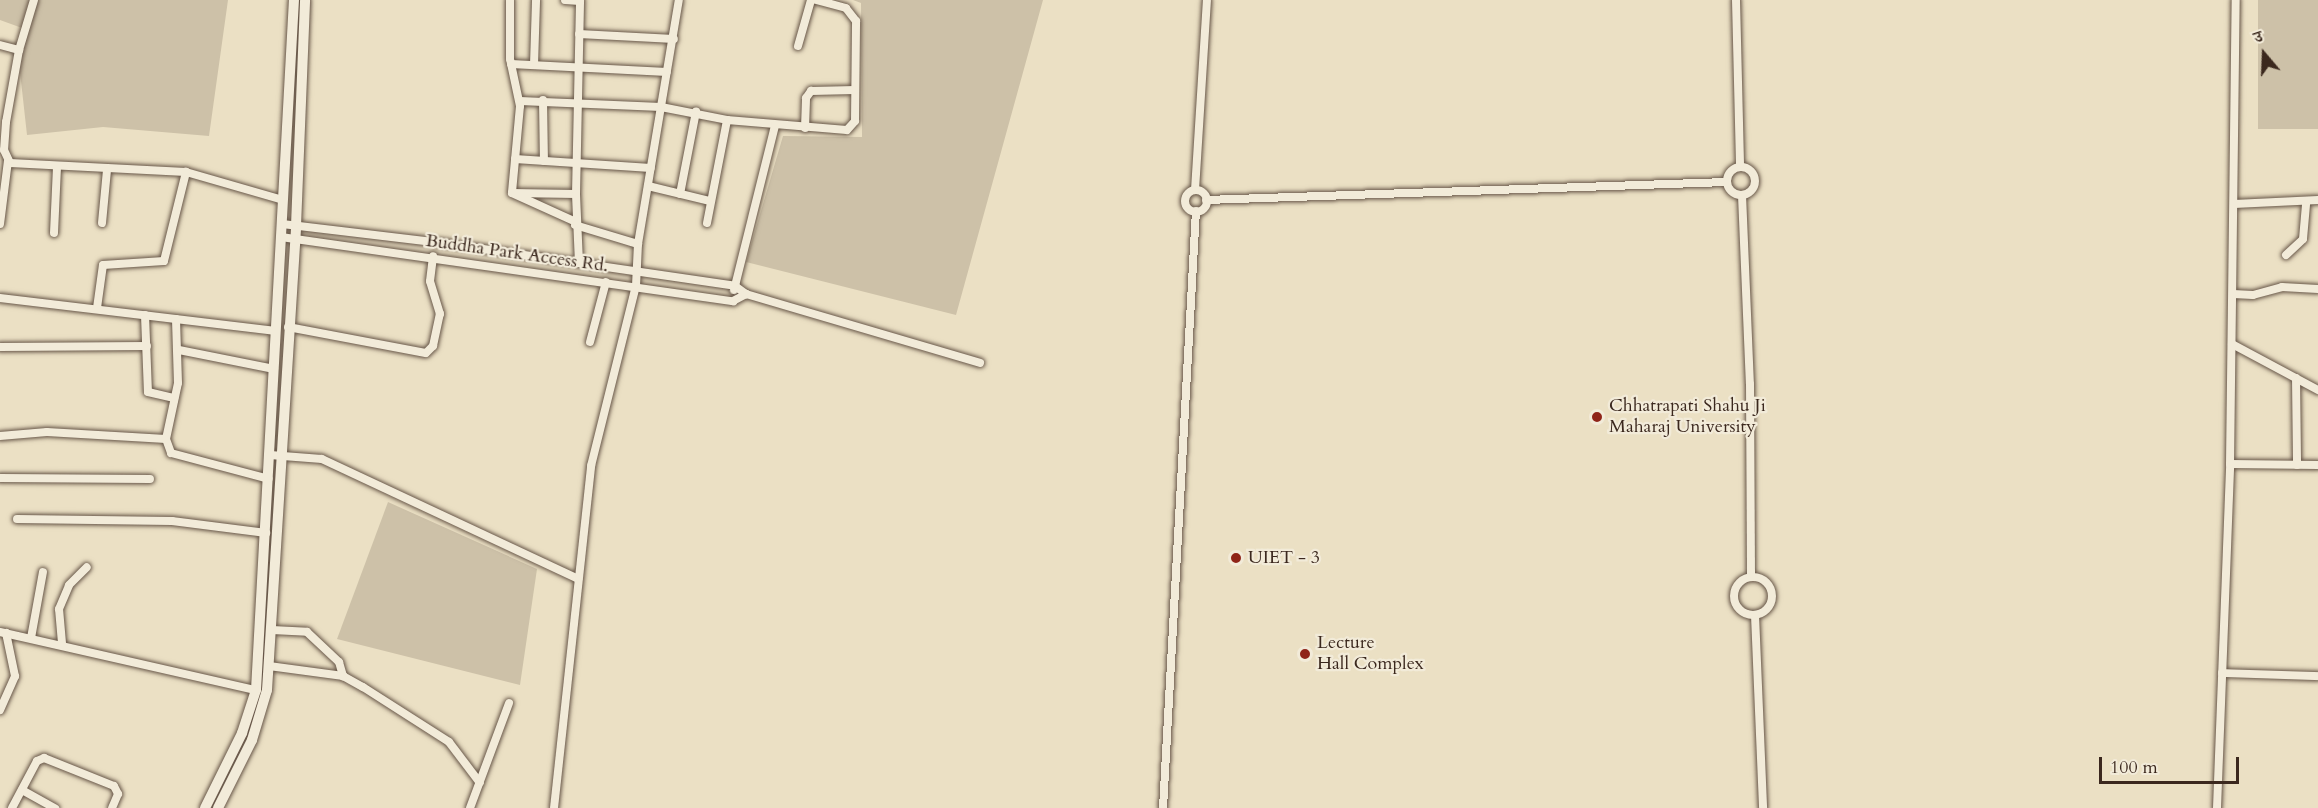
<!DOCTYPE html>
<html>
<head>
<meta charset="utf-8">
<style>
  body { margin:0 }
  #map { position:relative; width:2318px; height:808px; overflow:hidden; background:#ebe0c4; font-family:Cardo,"Noto Serif Devanagari",serif }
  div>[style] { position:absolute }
  .green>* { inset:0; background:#cdc1a8; transform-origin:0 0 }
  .roads { filter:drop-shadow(0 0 2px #675648) drop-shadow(0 0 2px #675648) }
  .street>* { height:8px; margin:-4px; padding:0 4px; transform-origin:4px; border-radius:4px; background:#f2ebd9 }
  .street>.ring { margin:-4px; padding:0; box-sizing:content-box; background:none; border:8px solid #f2ebd9; border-radius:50% }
  .secondary>* { height:10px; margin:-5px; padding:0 5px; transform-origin:5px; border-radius:5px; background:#f2ebd9 }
  .dots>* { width:16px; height:16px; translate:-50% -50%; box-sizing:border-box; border:3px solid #f2ebd9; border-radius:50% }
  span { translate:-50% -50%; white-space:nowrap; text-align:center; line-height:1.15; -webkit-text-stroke:4.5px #f2ebd9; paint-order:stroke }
  .street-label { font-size:18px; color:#3b281e }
  .poi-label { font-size:18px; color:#3b281e }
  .left { translate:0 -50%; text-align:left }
  .north { position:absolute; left:2234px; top:24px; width:60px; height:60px; -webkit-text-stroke:4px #f2ebd9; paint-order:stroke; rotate:341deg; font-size:16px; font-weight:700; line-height:24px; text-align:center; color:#3b281e }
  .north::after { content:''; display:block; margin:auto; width:21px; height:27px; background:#3b281e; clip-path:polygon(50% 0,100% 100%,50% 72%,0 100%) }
  .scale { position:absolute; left:2099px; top:757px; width:140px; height:27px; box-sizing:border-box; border:3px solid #3b281e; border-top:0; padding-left:8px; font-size:18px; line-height:21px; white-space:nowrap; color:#3b281e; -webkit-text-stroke:4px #f2ebd9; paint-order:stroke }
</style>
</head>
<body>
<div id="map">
  <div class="green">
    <div style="clip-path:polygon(0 0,228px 0,209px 136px,103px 127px,27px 135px,18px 54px,22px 28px,0 20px)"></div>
    <div style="clip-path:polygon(853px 0,1043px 0,956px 315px,746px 262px,783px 136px,862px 137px,861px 3px)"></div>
    <div style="left:2258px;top:0;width:60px;height:129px"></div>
    <div style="clip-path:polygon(388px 502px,537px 569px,520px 685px,337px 639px)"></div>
  </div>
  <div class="roads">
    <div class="street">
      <div style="left:34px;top:0;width:52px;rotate:106.7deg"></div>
      <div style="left:19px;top:50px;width:73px;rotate:100.2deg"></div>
      <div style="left:6px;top:122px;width:28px;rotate:94deg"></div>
      <div style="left:4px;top:150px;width:14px;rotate:65deg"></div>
      <div style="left:10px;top:163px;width:176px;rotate:2.9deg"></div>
      <div style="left:186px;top:172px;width:101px;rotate:16.1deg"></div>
      <div style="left:510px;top:0;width:59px;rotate:90deg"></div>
      <div style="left:510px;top:59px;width:48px;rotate:78deg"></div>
      <div style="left:520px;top:106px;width:87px;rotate:95.3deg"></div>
      <div style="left:512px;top:193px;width:70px;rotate:24.4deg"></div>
      <div style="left:565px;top:0;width:15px;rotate:4deg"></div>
      <div style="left:1736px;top:0;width:167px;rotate:88.6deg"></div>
      <div style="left:579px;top:34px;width:95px;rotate:3deg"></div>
      <div style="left:0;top:45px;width:20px;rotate:15deg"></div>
      <div style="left:798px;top:46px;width:48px;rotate:-74.2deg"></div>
      <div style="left:511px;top:64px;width:156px;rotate:2.9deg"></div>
      <div style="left:534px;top:65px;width:65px;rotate:-88.2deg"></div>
      <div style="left:543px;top:100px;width:61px;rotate:89.1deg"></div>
      <div style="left:520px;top:101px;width:141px;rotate:2.4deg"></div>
      <div style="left:661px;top:107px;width:67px;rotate:11.1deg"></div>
      <div style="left:727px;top:120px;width:120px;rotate:4.8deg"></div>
      <div style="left:847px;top:130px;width:12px;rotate:-48deg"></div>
      <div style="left:855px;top:121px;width:100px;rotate:-89.4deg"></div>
      <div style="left:856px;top:21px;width:16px;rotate:-128deg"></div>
      <div style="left:846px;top:8px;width:31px;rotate:-165deg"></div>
      <div style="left:805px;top:128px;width:30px;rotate:-88deg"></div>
      <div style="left:806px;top:98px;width:9px;rotate:-54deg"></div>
      <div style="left:811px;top:91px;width:44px;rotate:-1.3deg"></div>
      <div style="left:515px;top:159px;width:136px;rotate:3.8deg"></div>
      <div class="ring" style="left:1727px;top:167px;width:20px;height:20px"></div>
      <div style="left:648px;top:186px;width:64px;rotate:13.6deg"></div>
      <div style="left:1195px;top:190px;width:190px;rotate:-86.4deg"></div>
      <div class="ring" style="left:1185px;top:190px;width:14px;height:14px"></div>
      <div style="left:512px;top:193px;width:64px;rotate:0.9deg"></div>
      <div style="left:680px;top:194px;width:84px;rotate:-79deg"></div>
      <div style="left:1742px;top:195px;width:189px;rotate:87.6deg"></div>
      <div style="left:1750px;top:384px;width:193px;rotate:89.7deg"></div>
      <div style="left:1206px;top:200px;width:521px;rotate:-1.98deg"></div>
      <div style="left:2234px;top:204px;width:84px;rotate:-2.7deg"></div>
      <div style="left:102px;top:223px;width:53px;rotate:-84.6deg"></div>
      <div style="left:707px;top:223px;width:105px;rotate:-79deg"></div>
      <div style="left:0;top:224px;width:64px;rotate:-82.8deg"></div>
      <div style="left:282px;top:224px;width:161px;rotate:6.8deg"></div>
      <div style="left:442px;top:243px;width:296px;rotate:8.3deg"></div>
      <div style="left:735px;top:286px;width:14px;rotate:36deg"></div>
      <div style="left:746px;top:294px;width:244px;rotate:16.4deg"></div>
      <div style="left:575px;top:225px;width:66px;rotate:16.8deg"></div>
      <div style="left:54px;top:233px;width:66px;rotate:-87.4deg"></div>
      <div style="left:281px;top:237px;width:457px;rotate:8.1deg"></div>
      <div style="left:733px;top:301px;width:15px;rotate:-28deg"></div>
      <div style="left:2286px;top:255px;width:23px;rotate:-43deg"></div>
      <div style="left:2303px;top:239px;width:38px;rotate:-85deg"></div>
      <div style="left:579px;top:263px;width:69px;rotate:-92.5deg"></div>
      <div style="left:576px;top:194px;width:194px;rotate:-88.8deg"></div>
      <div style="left:734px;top:290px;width:170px;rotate:-76deg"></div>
      <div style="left:2233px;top:294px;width:20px;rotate:3deg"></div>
      <div style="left:2253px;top:295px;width:30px;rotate:-15deg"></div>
      <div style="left:2282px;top:287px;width:36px;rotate:3deg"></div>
      <div style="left:0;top:298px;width:278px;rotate:6.8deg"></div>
      <div style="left:97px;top:308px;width:43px;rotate:-82.1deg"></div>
      <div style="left:103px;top:265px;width:61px;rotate:-3.8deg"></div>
      <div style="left:164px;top:261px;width:92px;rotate:-76.1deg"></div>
      <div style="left:145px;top:315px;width:77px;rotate:87.8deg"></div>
      <div style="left:148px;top:392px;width:27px;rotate:13deg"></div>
      <div style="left:288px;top:327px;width:140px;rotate:10.7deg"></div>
      <div style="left:426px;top:353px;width:10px;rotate:-45deg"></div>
      <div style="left:433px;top:346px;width:33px;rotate:-78deg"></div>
      <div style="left:440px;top:314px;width:34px;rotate:-107deg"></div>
      <div style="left:430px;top:281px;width:25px;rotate:-83deg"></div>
      <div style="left:590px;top:342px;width:62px;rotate:-75.1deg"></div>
      <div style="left:2232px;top:344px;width:98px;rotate:28.1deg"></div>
      <div style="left:0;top:347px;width:147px;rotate:-0.4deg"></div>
      <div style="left:179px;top:350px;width:97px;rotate:11.3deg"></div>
      <div style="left:2296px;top:378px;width:87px;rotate:89.3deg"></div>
      <div style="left:0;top:436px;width:47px;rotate:-4.9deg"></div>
      <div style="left:47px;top:432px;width:119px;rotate:3.4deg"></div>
      <div style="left:166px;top:439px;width:57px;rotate:-77.9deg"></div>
      <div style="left:178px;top:383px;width:64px;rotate:-91.8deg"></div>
      <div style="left:166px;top:439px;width:15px;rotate:70deg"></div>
      <div style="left:171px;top:453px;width:101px;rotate:14.9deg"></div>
      <div style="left:270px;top:455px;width:52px;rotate:4.4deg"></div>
      <div style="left:322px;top:459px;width:283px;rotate:25.1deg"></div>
      <div style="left:2230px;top:464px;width:88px;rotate:0.7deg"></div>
      <div style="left:0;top:478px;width:150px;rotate:0.4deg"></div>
      <div style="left:17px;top:519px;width:155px;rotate:0.7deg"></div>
      <div style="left:172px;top:521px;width:95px;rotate:7.3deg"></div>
      <div class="ring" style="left:1734px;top:577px;width:30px;height:30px"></div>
      <div style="left:1755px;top:615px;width:193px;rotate:87.6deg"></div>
      <div style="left:272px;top:630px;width:35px;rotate:3deg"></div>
      <div style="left:307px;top:632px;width:44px;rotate:43.2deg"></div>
      <div style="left:339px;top:662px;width:15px;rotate:74deg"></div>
      <div style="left:0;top:632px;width:262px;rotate:12.8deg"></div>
      <div style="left:31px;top:638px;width:67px;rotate:-79.7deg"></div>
      <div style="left:62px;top:643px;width:34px;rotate:-95deg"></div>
      <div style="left:59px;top:609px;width:26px;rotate:-67deg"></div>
      <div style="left:69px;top:585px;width:25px;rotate:-45deg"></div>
      <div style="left:269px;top:666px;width:75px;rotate:7.7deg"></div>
      <div style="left:343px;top:676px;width:23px;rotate:29deg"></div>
      <div style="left:363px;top:687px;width:102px;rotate:32.6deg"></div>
      <div style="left:449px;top:742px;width:51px;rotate:52.9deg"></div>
      <div style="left:2222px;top:673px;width:96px;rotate:1.8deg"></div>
      <div style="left:0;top:710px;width:37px;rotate:-66deg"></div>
      <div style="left:15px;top:676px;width:44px;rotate:-101.8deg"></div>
      <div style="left:22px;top:790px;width:38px;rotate:29deg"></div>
      <div style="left:12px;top:808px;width:53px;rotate:-62deg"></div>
      <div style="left:37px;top:761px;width:8px;rotate:-23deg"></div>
      <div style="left:44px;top:758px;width:75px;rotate:21.8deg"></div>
      <div style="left:114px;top:786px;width:9px;rotate:63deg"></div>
      <div style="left:118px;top:794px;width:15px;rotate:113deg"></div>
      <div style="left:470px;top:808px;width:112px;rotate:-69.6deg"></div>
      <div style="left:554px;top:808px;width:344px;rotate:-83.8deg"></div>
      <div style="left:591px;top:466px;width:186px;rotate:-76deg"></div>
      <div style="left:636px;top:286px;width:42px;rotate:-87.3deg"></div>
      <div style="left:638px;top:244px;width:247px;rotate:-80.5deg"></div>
      <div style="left:1163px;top:808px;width:598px;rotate:-86.84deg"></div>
      <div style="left:2217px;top:808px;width:344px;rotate:-87.8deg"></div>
      <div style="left:2230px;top:464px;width:464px;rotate:-89.3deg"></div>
    </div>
    <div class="secondary">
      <div style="left:205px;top:808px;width:84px;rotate:-63.7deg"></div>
      <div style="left:242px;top:733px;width:45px;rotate:-72deg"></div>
      <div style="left:256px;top:690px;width:691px;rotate:-86.85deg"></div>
      <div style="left:218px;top:808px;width:76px;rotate:-63.4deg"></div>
      <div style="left:252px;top:740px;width:52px;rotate:-73.3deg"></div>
      <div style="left:267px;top:690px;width:465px;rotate:-86.4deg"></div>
      <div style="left:296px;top:226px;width:226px;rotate:-87.7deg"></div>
    </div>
  </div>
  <div class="dots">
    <div style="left:1597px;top:417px;background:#8f2418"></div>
    <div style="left:1236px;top:558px;background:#8f2418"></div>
    <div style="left:1305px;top:654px;background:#8f2418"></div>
  </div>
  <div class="street-label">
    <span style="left:517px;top:254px;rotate:8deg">Buddha Park Access Rd.</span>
  </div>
  <div class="poi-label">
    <span class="left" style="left:1609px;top:417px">Chhatrapati Shahu Ji<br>Maharaj University</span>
    <span class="left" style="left:1248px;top:558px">UIET - 3</span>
    <span class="left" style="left:1317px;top:654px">Lecture<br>Hall Complex</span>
  </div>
  <div class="north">उ</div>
  <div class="scale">100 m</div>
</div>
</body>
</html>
